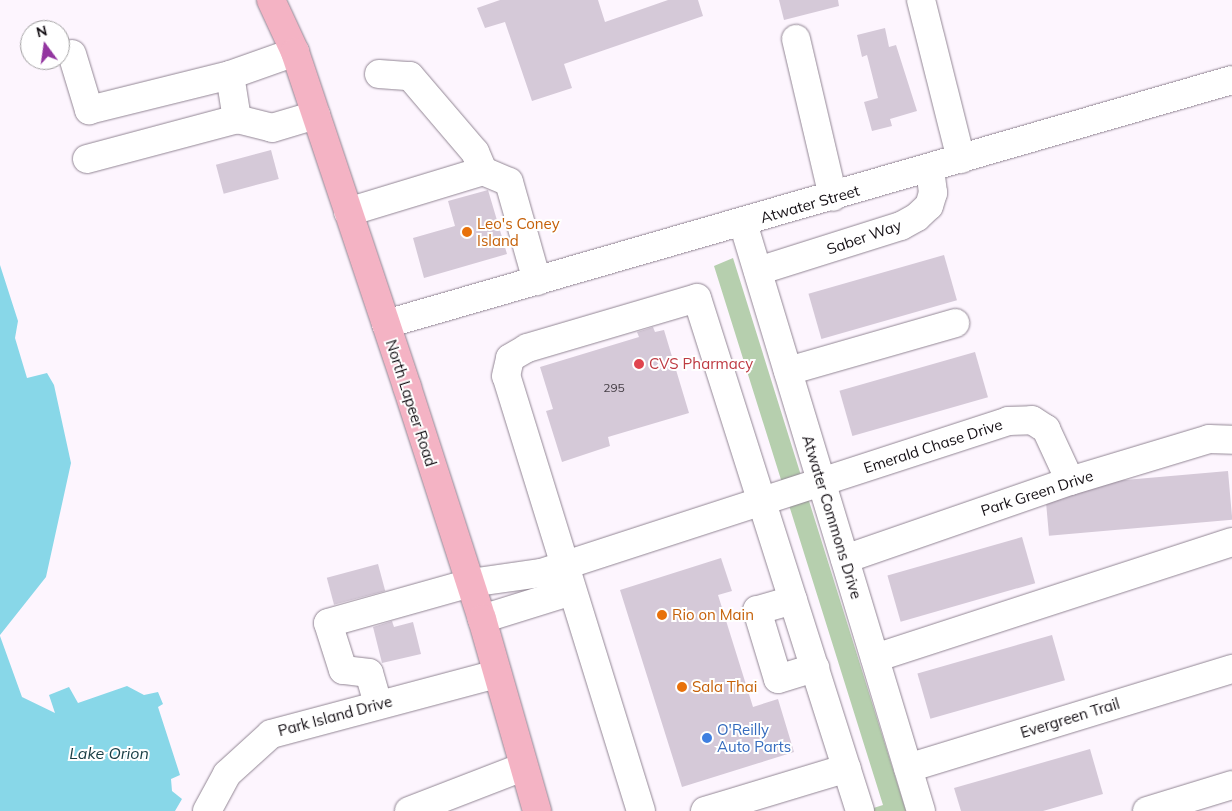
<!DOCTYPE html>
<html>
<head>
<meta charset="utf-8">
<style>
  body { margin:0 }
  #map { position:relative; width:1232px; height:811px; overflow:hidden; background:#fdf5fe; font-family:Mulish,sans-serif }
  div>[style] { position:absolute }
  .green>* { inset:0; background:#b6cfae }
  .water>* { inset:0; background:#88d7e8 }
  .building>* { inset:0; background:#d5c9d8; transform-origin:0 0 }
  .roads { filter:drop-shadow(0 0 1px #928694) drop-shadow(0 0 1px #928694) }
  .minor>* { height:28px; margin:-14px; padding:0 14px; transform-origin:14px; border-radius:14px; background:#fff }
  .major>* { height:28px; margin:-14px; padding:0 14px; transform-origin:14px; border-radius:14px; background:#f4b3c4 }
  .dots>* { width:14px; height:14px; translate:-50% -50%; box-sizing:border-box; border:2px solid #fff; border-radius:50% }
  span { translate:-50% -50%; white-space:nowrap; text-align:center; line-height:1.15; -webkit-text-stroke:4px #fff; paint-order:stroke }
  .number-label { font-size:12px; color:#443d44 }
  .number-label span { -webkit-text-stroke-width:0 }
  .street-label { font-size:15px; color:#130e13 }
  .food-label { font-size:15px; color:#c56008 }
  .left { translate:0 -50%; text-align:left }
  .health-label { font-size:15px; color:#be3a42 }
  .shop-label { font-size:15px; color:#366cbe }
  .water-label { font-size:16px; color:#163c43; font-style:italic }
  .north { position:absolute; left:20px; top:20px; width:50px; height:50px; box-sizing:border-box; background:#fff; border:1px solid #a19fa1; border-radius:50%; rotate:346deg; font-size:14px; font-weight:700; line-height:20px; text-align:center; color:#130e13 }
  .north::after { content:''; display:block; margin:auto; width:18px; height:22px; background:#9336a0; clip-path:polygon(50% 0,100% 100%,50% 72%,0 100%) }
</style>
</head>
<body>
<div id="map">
  <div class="green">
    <div style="clip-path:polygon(733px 258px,906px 811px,864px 811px,883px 805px,714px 266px)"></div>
  </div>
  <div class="water">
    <div style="clip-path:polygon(0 265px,18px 321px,15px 338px,27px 378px,47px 373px,54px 385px,71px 463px,46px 577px,0 635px)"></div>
    <div style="clip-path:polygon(0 636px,22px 697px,55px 713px,49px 695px,69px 687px,78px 703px,127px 686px,144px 695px,158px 692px,163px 704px,158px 707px,180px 775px,171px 779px,172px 791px,182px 799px,175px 811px,0 811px)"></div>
  </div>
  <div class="building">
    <div style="clip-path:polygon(500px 0,598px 0,605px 22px,668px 0,698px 0,703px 16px,564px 64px,572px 88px,532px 101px,505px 22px,485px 28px,477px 8px)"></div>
    <div style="clip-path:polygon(779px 0,838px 0,839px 6px,784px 20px)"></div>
    <div style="clip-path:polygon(885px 28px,889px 47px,896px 45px,917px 111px,890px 119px,892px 126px,872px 131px,864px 102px,878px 98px,867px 55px,862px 57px,857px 35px)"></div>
    <div style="left:271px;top:150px;width:30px;height:57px;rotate:75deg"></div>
    <div style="clip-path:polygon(488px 190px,507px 254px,424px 278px,413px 238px,455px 226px,448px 201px)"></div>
    <div style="left:944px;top:255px;width:47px;height:141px;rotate:74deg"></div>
    <div style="clip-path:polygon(653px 327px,655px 332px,664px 330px,689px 413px,608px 437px,610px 446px,562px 462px,546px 411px,553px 409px,540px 367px,639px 337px,637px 332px)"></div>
    <div style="left:975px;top:352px;width:47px;height:141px;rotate:74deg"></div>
    <div style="left:1228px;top:471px;width:49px;height:184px;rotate:85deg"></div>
    <div style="left:1022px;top:537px;width:48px;height:140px;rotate:74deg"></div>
    <div style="clip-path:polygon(721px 558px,732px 591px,718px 595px,753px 707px,778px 699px,794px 752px,682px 787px,620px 590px)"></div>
    <div style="left:378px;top:564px;width:28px;height:53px;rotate:75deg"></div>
    <div style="clip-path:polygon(392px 621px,394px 627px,413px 622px,421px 654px,382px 663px,373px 627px)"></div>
    <div style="left:1052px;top:635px;width:47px;height:140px;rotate:74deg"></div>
    <div style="clip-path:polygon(1090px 749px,1103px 794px,1043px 811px,961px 811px,954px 788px)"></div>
  </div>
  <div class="roads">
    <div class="minor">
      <div style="left:921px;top:0;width:164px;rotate:75.9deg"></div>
      <div style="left:796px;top:39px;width:162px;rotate:76.8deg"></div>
      <div style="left:72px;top:54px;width:59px;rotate:73.1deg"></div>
      <div style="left:89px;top:110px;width:145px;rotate:-13.9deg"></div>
      <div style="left:230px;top:75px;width:69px;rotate:-19.5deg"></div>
      <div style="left:379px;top:74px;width:31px;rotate:4deg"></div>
      <div style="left:410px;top:76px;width:100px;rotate:49.5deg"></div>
      <div style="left:475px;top:152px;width:21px;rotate:67deg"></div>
      <div style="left:230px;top:75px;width:45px;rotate:81deg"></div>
      <div style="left:87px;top:159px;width:155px;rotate:-14.9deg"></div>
      <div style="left:237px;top:119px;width:36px;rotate:14deg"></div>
      <div style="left:272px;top:128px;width:46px;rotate:-16.5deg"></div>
      <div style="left:348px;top:212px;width:141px;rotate:-16.9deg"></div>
      <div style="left:483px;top:171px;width:28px;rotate:23deg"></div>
      <div style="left:509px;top:182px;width:103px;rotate:74.2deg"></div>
      <div style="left:743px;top:223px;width:614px;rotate:73.16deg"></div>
      <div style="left:758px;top:271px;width:150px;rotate:-17.5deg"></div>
      <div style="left:901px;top:226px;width:18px;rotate:-29deg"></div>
      <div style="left:917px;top:217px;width:16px;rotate:-43deg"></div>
      <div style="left:929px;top:206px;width:14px;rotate:-73deg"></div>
      <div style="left:933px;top:193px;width:25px;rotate:-97deg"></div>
      <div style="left:386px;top:324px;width:880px;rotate:-16.09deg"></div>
      <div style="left:788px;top:371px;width:174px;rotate:-16deg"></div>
      <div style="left:845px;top:559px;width:238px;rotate:-19.1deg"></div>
      <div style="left:1070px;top:481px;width:145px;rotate:-16.8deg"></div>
      <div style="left:1209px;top:439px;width:23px;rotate:2deg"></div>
      <div style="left:793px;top:600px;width:37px;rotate:164deg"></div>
      <div style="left:757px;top:610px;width:72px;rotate:73.1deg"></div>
      <div style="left:778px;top:679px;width:39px;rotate:-17deg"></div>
      <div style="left:482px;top:619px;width:94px;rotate:-17.3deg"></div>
      <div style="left:875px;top:658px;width:375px;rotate:-18deg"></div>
      <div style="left:378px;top:704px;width:32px;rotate:-106deg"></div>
      <div style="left:369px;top:673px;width:26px;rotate:-173deg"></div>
      <div style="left:343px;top:670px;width:49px;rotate:-107.7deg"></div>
      <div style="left:328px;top:623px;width:148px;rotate:-15.7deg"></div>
      <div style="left:470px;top:583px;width:72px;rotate:-8deg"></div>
      <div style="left:541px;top:573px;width:491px;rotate:-18deg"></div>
      <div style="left:1008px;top:421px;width:24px;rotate:-2deg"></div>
      <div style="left:1032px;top:420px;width:17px;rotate:33deg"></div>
      <div style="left:1046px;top:429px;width:57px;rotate:65.2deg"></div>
      <div style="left:908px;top:768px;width:339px;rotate:-17deg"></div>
      <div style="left:207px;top:811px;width:42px;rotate:-61.6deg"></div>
      <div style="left:227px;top:774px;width:59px;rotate:-42.3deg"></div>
      <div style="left:271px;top:734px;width:234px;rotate:-14.9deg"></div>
      <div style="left:409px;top:811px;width:122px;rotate:-21.1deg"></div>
      <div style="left:641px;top:811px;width:455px;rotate:-107.2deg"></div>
      <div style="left:506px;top:376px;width:18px;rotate:-77deg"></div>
      <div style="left:510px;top:358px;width:20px;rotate:-30deg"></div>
      <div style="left:527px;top:348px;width:177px;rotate:-16.4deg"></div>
      <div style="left:697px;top:298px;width:538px;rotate:72.37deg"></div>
      <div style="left:705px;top:811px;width:148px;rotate:-16.8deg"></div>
      <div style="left:1147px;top:811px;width:89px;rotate:-17deg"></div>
    </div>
    <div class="major">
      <div style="left:271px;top:0;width:57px;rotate:65.2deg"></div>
      <div style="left:295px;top:52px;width:353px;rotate:71.5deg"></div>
      <div style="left:407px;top:387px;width:244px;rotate:72.1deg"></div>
      <div style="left:482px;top:619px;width:200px;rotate:74deg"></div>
    </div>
  </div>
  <div class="dots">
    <div style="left:467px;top:232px;background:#e8710a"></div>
    <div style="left:639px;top:364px;background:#e0444e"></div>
    <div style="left:662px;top:615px;background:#e8710a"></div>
    <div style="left:682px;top:687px;background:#e8710a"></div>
    <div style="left:707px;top:738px;background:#3f7fe0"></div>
  </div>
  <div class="number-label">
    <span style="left:614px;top:388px">295</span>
  </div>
  <div class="street-label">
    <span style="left:810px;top:204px;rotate:-16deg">Atwater Street</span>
    <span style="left:864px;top:237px;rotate:-19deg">Saber Way</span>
    <span style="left:411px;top:403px;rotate:72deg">North Lapeer Road</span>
    <span style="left:933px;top:446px;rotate:-18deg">Emerald Chase Drive</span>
    <span style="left:1037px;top:493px;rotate:-18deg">Park Green Drive</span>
    <span style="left:832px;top:517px;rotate:73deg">Atwater Commons Drive</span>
    <span style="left:335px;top:716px;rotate:-15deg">Park Island Drive</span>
    <span style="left:1070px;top:718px;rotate:-17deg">Evergreen Trail</span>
  </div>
  <div class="food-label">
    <span class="left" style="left:477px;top:232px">Leo's Coney<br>Island</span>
    <span class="left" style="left:672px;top:615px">Rio on Main</span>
    <span class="left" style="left:692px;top:687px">Sala Thai</span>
  </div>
  <div class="health-label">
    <span class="left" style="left:649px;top:364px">CVS Pharmacy</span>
  </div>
  <div class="shop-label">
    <span class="left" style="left:717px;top:738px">O'Reilly<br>Auto Parts</span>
  </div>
  <div class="water-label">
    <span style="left:109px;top:753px">Lake Orion</span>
  </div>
  <div class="north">N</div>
</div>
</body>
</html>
